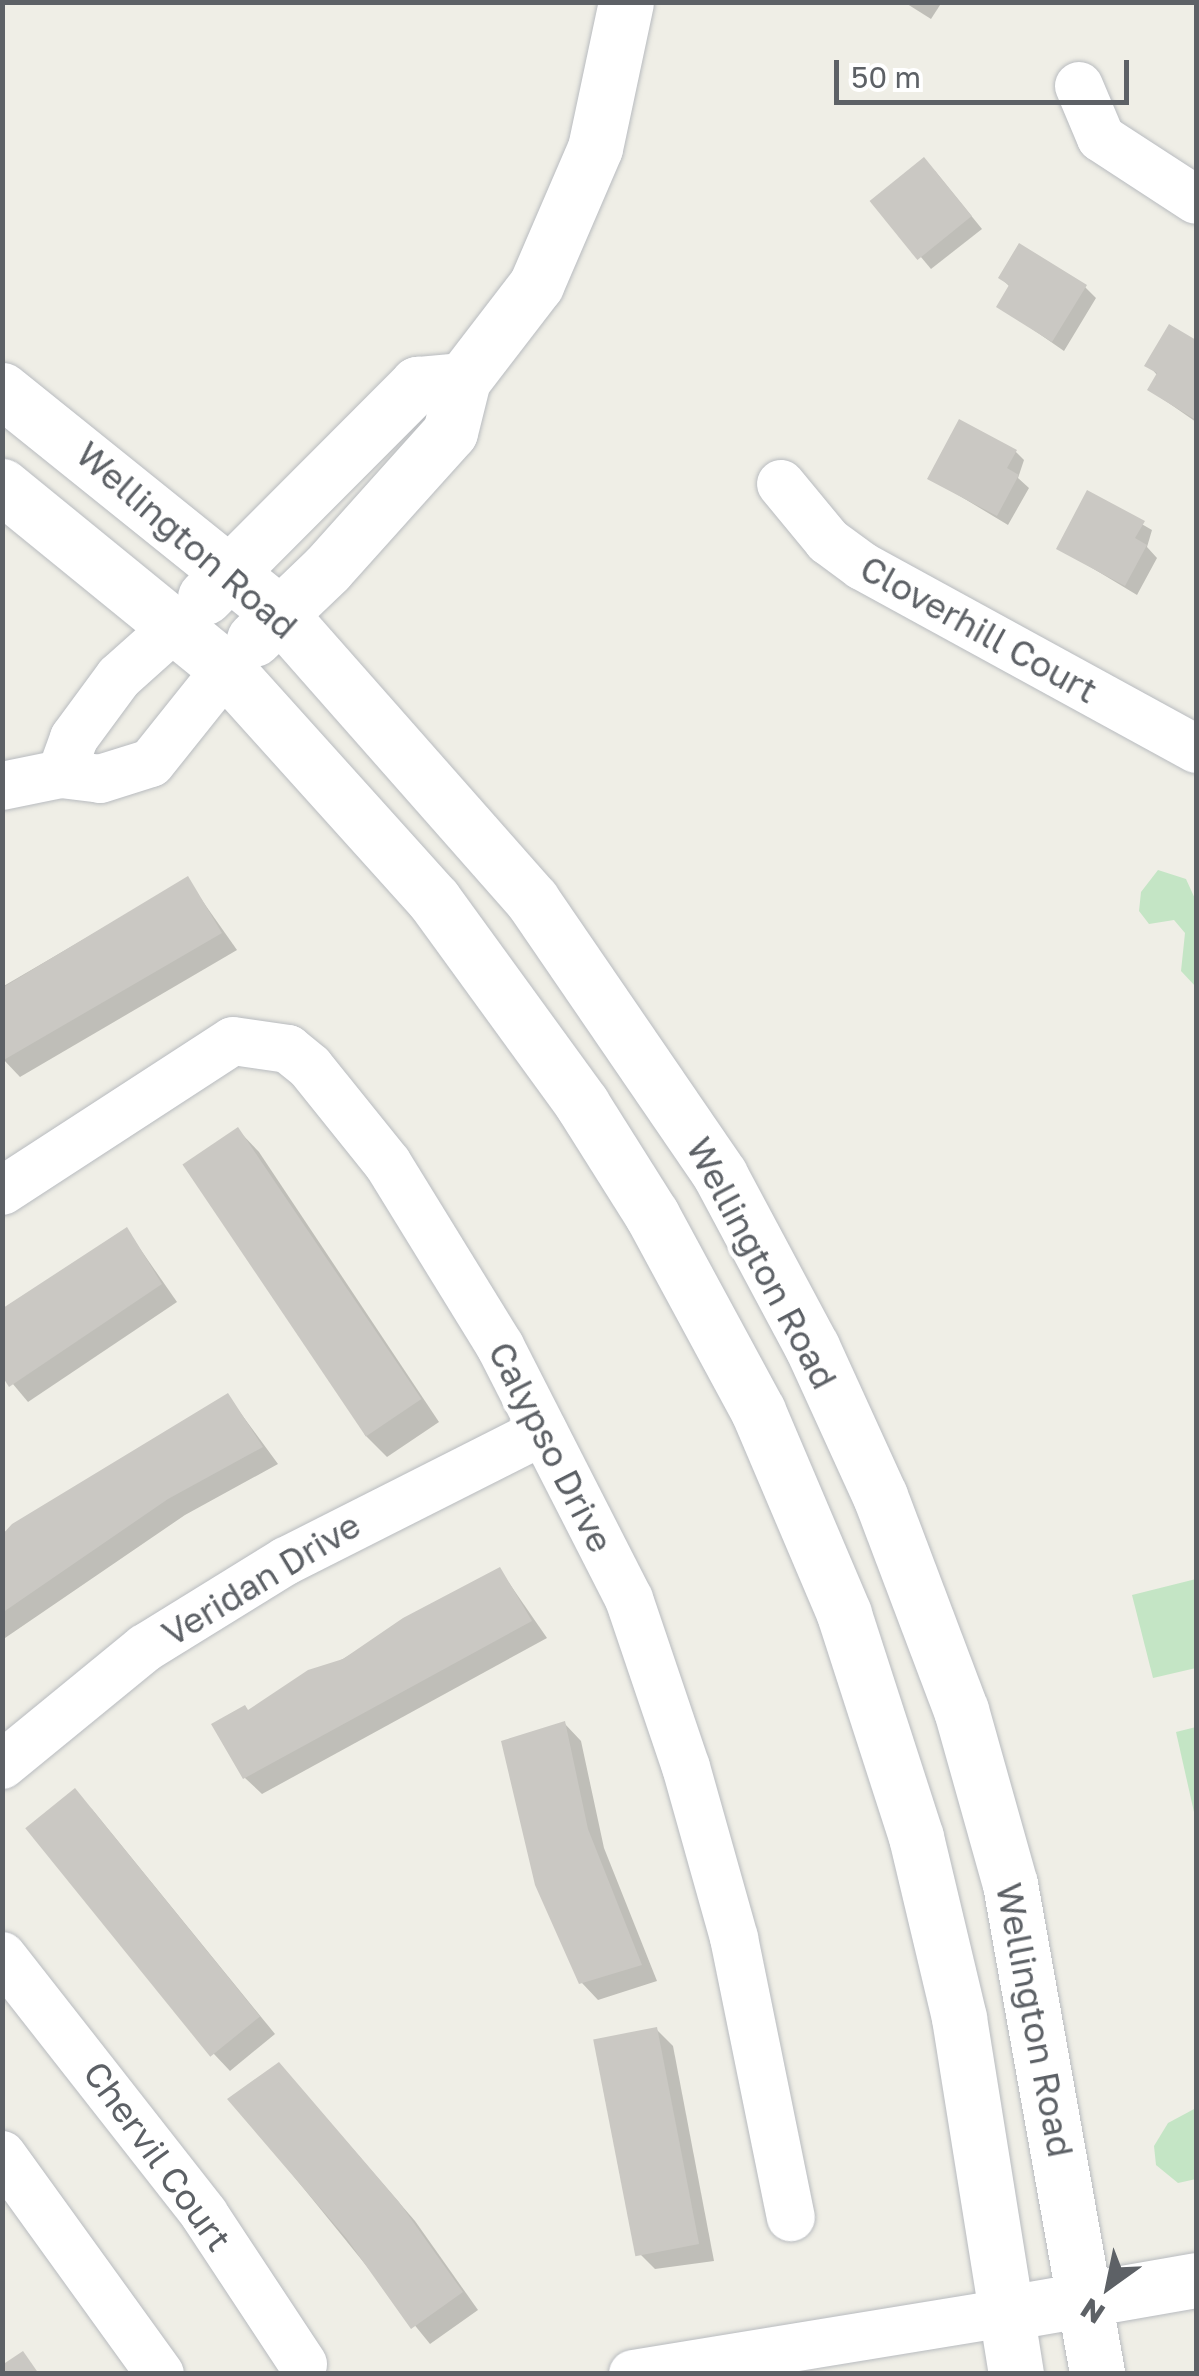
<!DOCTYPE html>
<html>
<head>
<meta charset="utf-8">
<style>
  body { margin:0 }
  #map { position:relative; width:1199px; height:2376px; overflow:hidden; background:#efeee6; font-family:"Golos Text",sans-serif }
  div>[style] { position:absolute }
  .green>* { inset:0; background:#c4e5c5 }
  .shadow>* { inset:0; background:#0003 }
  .building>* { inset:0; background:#cac8c3; transform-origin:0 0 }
  .roads { filter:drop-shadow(0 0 2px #b8bbbf) drop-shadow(0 0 2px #b8bbbf) }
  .street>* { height:48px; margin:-24px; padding:0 24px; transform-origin:24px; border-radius:24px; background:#fff }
  .secondary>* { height:55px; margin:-27.5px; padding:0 27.5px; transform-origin:27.5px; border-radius:27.5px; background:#fff }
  span { translate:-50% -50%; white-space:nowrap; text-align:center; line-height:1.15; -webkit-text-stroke:9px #fff; paint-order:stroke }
  .street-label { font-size:35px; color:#5d6166 }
  .frame { position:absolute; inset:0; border:5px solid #5d6166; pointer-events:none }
  .north { position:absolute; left:1059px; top:2236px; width:100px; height:100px; -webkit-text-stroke:8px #fff; paint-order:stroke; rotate:213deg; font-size:28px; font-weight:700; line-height:40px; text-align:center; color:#5d6166 }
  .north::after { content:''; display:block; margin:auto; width:35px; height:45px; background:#5d6166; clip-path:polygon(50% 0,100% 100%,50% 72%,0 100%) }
  .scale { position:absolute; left:834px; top:60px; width:295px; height:45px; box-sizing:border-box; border:5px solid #5d6166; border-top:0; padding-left:12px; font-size:30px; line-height:35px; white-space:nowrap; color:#5d6166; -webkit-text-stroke:8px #fff; paint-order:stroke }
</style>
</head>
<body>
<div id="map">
  <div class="green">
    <div style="clip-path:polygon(1158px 870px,1186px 879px,1196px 901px,1196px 987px,1181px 971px,1185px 933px,1174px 920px,1149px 924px,1139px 911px,1141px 892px)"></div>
    <div style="clip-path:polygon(1196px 1579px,1196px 1668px,1153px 1678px,1132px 1595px)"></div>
    <div style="clip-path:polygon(1196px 1727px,1196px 1821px,1176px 1732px)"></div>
    <div style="clip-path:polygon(1196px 2108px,1196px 2179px,1178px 2183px,1156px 2165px,1154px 2146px,1168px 2123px)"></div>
  </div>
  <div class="shadow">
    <div style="clip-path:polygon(904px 2px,942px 2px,931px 19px)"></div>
    <div style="clip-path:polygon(935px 171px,982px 229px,931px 269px,874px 201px)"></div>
    <div style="clip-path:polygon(1001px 278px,1085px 287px,1096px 298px,1064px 351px,999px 306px,1011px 288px)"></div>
    <div style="clip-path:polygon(1170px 328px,1196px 343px,1196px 422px,1150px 390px,1158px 376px,1148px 365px)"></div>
    <div style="clip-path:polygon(1013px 449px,1024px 460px,1018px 478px,1029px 488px,1008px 525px,930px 478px)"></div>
    <div style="clip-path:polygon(1088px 493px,1152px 530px,1147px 547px,1157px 558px,1137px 595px,1059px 548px)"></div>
    <div style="clip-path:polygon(187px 879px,237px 950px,20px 1077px,2px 1058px,2px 987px)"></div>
    <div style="clip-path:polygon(238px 1130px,259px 1152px,439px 1422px,387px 1457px,365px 1435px)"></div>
    <div style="clip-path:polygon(127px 1230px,177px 1302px,28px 1402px,2px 1371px,2px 1313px)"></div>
    <div style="clip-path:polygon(228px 1396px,278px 1464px,185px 1515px,5px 1638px,2px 1534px)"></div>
    <div style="clip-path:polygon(500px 1570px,547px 1638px,262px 1794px,245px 1778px,249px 1712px)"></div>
    <div style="clip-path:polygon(565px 1724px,581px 1741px,604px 1848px,657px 1981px,598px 2000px,582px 1983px)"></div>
    <div style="clip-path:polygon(91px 1808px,275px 2034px,230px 2071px,214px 2054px)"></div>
    <div style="clip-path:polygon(656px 2029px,673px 2046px,714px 2261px,655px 2269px,638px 2252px)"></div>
    <div style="clip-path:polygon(295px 2082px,415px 2221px,478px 2310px,430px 2344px,231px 2099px)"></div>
  </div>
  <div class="building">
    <div style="left:924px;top:157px;width:76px;height:70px;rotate:51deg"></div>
    <div style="clip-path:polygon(1019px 243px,1087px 285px,1052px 342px,996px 307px,1009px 285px,998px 278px)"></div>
    <div style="clip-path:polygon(1169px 324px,1196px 340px,1196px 420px,1147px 390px,1157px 373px,1144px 366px)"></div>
    <div style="clip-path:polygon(959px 419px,1017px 450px,1007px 468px,1019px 475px,997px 516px,927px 479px)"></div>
    <div style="clip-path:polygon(1087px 490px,1145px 521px,1135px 538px,1147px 545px,1125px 586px,1056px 549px)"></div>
    <div style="clip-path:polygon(188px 876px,222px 933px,2px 1061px,2px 988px)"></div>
    <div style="left:238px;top:1127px;width:328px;height:67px;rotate:56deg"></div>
    <div style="clip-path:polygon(127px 1227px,162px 1284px,9px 1387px,2px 1376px,3px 1308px)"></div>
    <div style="clip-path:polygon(228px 1393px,263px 1447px,168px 1499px,2px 1613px,2px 1535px,12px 1524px)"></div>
    <div style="clip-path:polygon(500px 1567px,532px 1621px,243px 1779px,211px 1724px,245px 1705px,248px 1710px,308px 1670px,343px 1659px,403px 1618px)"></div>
    <div style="clip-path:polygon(565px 1721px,588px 1829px,642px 1965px,579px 1984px,535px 1885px,501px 1741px)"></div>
    <div style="left:75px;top:1788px;width:294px;height:64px;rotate:51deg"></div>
    <div style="left:657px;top:2027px;width:221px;height:65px;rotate:79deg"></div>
    <div style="clip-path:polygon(279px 2062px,399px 2202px,463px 2292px,411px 2329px,347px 2239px,227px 2099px)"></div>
    <div style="clip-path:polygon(23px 2351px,39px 2374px,2px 2374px,2px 2365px)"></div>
  </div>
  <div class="roads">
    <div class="street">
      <div style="left:1079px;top:86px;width:56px;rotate:67.1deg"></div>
      <div style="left:1101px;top:138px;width:113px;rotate:33.1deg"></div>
      <div style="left:781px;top:484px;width:74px;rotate:50.5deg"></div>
      <div style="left:828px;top:541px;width:42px;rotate:36.3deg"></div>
      <div style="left:862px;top:566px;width:381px;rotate:28.7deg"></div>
      <div style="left:61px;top:774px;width:38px;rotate:-70deg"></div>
      <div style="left:74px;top:738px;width:76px;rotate:-53.6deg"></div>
      <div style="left:119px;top:677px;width:76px;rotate:-41.8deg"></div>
      <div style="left:2px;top:786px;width:60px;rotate:-11.5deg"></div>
      <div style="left:61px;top:774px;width:39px;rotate:7deg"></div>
      <div style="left:100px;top:779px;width:53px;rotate:-17.4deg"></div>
      <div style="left:151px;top:763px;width:120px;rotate:-51.4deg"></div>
      <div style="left:2px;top:1191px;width:275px;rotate:-33deg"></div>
      <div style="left:233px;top:1041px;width:56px;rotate:8.3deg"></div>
      <div style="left:288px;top:1049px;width:28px;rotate:39deg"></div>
      <div style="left:310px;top:1067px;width:124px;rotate:51.2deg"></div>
      <div style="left:388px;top:1164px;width:214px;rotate:58.4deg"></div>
      <div style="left:500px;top:1346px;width:284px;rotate:63deg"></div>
      <div style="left:629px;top:1599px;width:177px;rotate:71.3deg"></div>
      <div style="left:686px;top:1767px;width:178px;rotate:74.3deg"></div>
      <div style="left:734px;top:1938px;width:285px;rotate:78.5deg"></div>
      <div style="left:2px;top:1765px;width:185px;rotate:-39.3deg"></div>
      <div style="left:145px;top:1648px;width:166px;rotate:-31.7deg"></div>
      <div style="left:286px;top:1561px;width:288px;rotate:-26.8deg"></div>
      <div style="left:2px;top:1956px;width:328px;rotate:51.9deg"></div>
      <div style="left:204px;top:2214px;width:180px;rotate:56.6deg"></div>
      <div style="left:2px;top:2155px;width:270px;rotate:54.2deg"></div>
      <div style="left:633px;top:2374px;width:379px;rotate:-9.3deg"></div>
    </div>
    <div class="secondary">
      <div style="left:2px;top:390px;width:356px;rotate:38.8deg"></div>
      <div style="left:279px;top:613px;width:383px;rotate:48.6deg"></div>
      <div style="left:532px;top:900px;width:333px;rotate:55.6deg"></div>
      <div style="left:720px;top:1175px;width:195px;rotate:61.9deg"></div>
      <div style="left:812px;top:1347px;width:164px;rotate:65.5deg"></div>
      <div style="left:880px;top:1496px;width:229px;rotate:69.3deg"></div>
      <div style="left:961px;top:1710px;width:181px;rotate:74.3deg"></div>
      <div style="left:1010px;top:1884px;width:498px;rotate:79.9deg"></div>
      <div style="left:2px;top:486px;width:289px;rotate:39.2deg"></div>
      <div style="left:226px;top:669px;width:311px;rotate:48deg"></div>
      <div style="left:434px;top:900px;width:252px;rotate:54deg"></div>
      <div style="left:582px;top:1104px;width:131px;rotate:57.8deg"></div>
      <div style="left:652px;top:1215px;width:223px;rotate:61.6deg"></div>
      <div style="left:758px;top:1411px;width:220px;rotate:67deg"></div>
      <div style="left:844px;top:1614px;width:234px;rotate:72.1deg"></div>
      <div style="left:916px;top:1837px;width:186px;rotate:76.6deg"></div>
      <div style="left:959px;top:2018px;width:361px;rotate:80.9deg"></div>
      <div style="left:205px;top:597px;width:301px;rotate:-45.1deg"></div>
      <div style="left:417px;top:384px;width:46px;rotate:-5deg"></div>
      <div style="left:254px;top:639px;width:101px;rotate:-43.8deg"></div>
      <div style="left:327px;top:569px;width:184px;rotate:-48.1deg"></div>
      <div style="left:450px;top:432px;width:54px;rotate:-76deg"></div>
      <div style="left:463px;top:380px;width:120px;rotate:-52.5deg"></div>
      <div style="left:536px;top:285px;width:149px;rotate:-66.7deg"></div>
      <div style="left:595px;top:148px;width:149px;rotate:-78deg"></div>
      <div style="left:1007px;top:2313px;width:192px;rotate:-9.9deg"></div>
    </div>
  </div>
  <div class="street-label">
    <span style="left:187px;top:540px;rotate:41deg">Wellington Road</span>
    <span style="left:979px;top:629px;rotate:29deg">Cloverhill Court</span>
    <span style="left:762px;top:1263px;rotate:62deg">Wellington Road</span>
    <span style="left:551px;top:1447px;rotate:63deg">Calypso Drive</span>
    <span style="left:261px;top:1579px;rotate:-31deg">Veridan Drive</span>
    <span style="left:1035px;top:2020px;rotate:79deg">Wellington Road</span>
    <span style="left:158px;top:2156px;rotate:54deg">Chervil Court</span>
  </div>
  <div class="frame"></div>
  <div class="north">N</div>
  <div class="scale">50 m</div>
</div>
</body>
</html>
